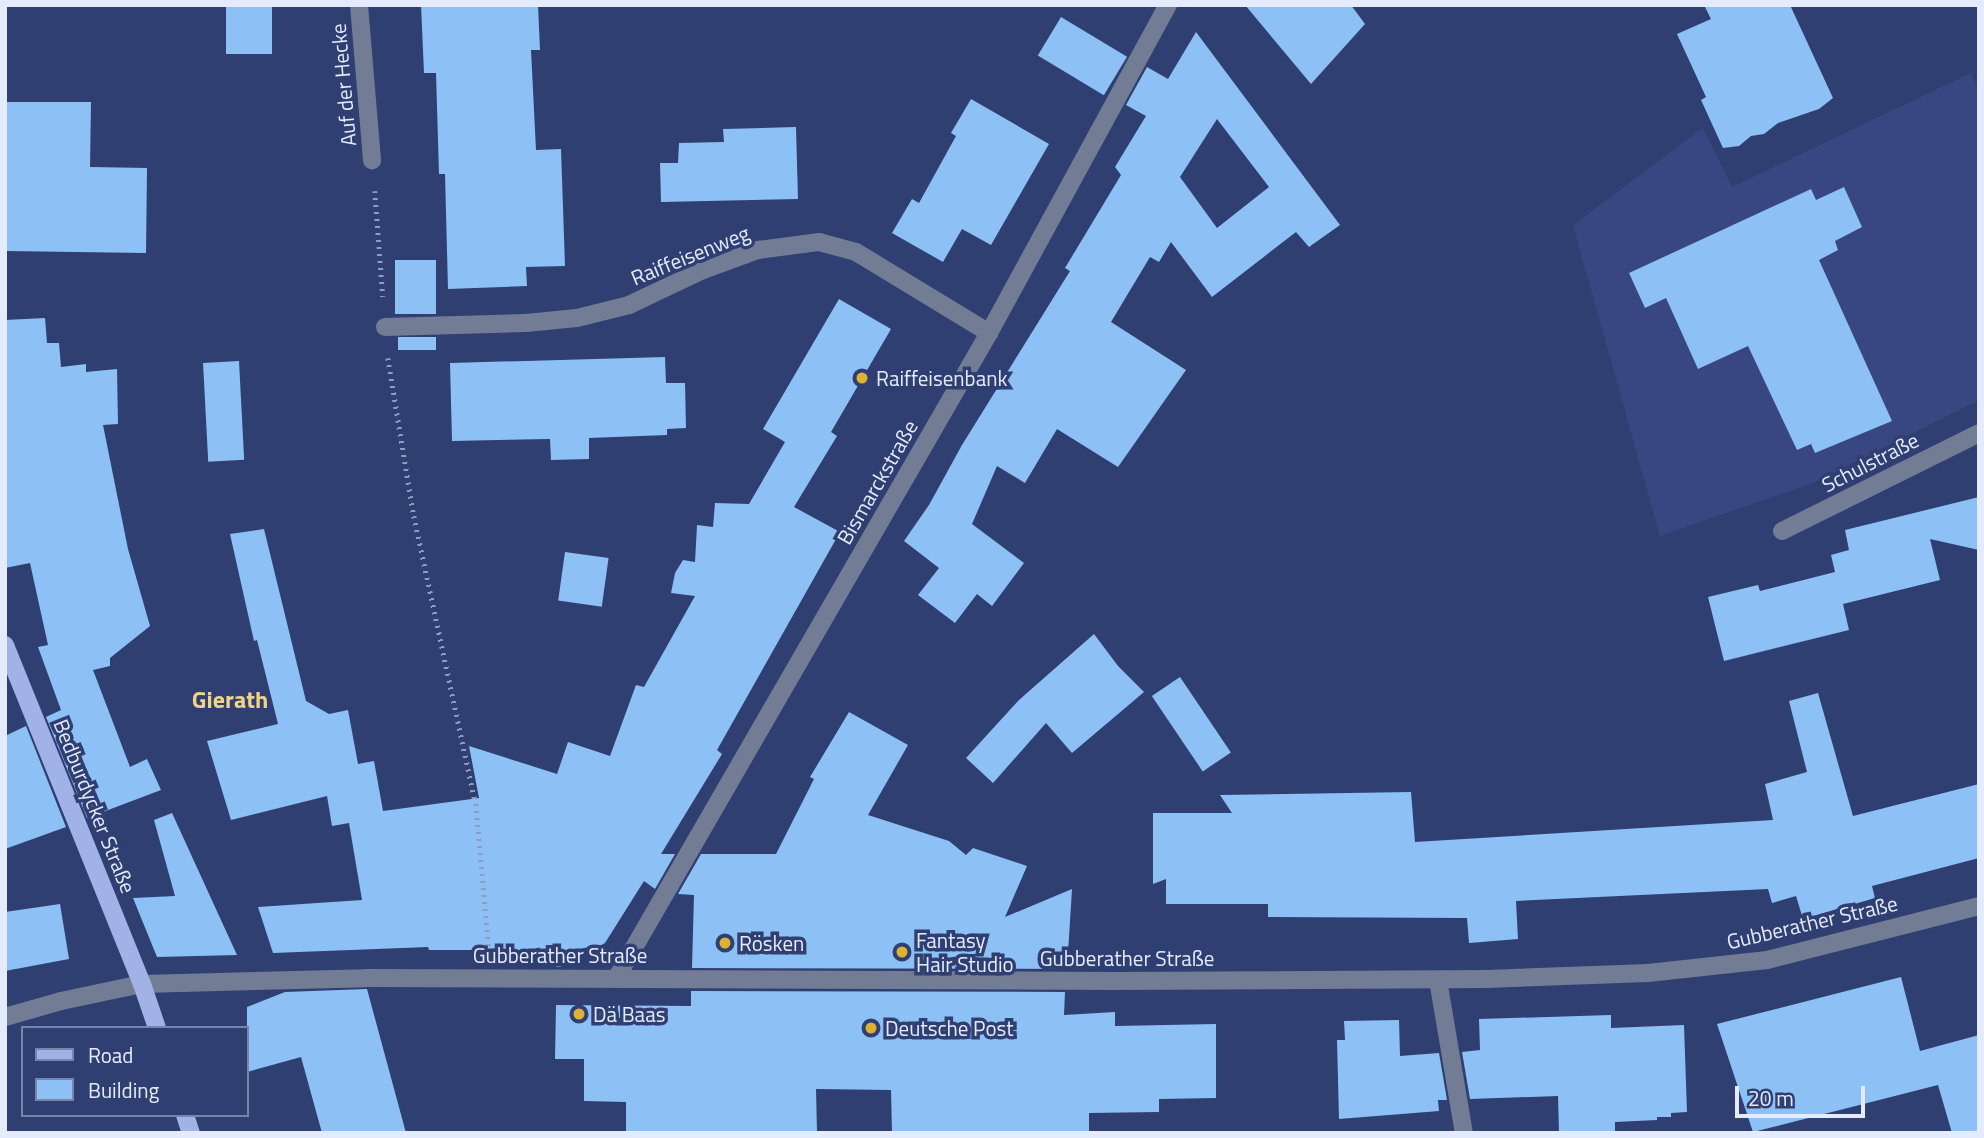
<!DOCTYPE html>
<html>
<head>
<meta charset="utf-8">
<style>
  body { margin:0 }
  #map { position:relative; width:1984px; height:1138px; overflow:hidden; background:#303f72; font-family:"Titillium Web",sans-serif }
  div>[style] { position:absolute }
  .built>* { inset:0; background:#384781 }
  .building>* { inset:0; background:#8dc0f5; transform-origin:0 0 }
  .path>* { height:4.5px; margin-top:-2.25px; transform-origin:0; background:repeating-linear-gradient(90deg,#909bbd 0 2px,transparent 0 7px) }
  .minor>* { height:18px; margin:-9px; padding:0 9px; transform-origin:9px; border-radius:9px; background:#737c95 }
  .major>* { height:18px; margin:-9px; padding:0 9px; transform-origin:9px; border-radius:9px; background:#a1b3e6 }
  .dots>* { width:19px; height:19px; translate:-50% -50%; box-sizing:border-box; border:4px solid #303f72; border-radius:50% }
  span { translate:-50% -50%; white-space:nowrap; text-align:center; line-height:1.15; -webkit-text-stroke:7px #303f72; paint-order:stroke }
  .street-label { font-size:21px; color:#e4ebfe }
  .poi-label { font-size:21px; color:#e4ebfe }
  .left { translate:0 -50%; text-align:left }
  .quarter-label { font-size:24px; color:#efd387; font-weight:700 }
  .frame { position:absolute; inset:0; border:7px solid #e4ebfe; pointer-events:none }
  .legend { position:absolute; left:21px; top:1026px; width:228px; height:91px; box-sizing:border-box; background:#303f72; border:2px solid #7884aa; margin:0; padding:9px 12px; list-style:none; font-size:21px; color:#e4ebfe }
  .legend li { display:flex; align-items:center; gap:14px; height:35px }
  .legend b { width:35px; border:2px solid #7884aa }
  .scale { position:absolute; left:1735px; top:1086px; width:130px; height:32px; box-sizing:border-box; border:4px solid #e4ebfe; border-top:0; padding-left:9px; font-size:21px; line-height:24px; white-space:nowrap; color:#e4ebfe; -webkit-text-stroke:5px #303f72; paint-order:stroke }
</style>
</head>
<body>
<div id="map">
  <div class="built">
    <div style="clip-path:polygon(1971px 73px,1979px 91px,1979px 400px,1815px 482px,1660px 536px,1573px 225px,1703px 128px,1732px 187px)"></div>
  </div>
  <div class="building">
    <div style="left:226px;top:5px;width:46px;height:49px"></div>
    <div style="clip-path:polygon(421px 5px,538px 5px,540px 50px,531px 50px,536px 150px,561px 149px,565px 266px,526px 267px,527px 286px,448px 289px,445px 174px,439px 174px,436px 73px,424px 73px)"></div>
    <div style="clip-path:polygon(1245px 5px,1351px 5px,1365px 24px,1311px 84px)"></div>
    <div style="clip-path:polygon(1704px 5px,1790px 5px,1833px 98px,1819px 109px,1778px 123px,1764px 134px,1751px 136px,1739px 146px,1723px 148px,1701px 100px,1706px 97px,1677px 34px,1711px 19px)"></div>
    <div style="left:1061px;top:17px;width:77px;height:45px;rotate:31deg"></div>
    <div style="clip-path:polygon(evenodd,1196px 32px,1340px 225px,1309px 247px,1296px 232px,1212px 297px,1171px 242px,1159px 262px,1150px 257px,1111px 322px,1186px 370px,1118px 467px,1057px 429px,1025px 483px,997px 466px,972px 524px,1024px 563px,992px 606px,977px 594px,955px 623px,918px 595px,939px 568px,904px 541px,929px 505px,962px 445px,1070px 271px,1065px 268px,1121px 175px,1115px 167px,1146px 116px,1126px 105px,1147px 67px,1168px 79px,1196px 32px,1217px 119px,1269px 187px,1217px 228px,1180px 177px,1217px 119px)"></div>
    <div style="clip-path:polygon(971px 99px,1049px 144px,991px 245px,962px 229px,943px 262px,892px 233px,912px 199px,919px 203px,956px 136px,951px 133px)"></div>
    <div style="clip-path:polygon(5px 102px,91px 102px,90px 167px,147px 168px,146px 253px,5px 251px)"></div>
    <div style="clip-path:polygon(796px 127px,798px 199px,661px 202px,660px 163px,678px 163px,679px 143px,724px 142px,723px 129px)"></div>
    <div style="clip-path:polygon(1844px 187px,1862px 227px,1835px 241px,1838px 250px,1819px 260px,1892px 421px,1815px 453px,1811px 444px,1797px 450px,1748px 346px,1698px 369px,1666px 298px,1645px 308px,1629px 273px,1811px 189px,1816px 200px)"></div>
    <div style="left:436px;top:260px;width:54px;height:41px;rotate:90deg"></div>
    <div style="clip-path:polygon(839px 299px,891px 329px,831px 432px,837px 436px,794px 507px,840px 532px,717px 750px,722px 754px,661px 854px,675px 854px,655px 889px,644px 881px,605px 943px,560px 967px,556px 967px,556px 950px,429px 950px,428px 947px,273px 953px,258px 907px,362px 900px,349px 823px,332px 826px,327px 796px,231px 820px,207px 741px,278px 724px,257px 640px,254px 641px,230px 534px,264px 529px,306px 701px,329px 714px,348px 710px,358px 764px,374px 761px,383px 811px,479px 798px,469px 746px,557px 774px,568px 742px,610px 756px,636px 685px,644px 687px,695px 596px,671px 593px,675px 573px,683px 560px,695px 562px,697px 525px,713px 527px,715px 503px,749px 504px,785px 442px,763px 429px)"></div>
    <div style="clip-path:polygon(45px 318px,47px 343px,59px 343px,61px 367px,86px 364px,86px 372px,117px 369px,118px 424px,103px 425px,128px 549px,150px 626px,110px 658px,110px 666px,93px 670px,130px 767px,147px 759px,161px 790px,87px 818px,46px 717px,61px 710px,38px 647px,48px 645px,30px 563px,5px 568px,5px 320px)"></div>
    <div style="left:436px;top:337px;width:13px;height:38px;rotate:90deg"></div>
    <div style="clip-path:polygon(665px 357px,666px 383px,685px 383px,686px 428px,667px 429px,667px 435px,589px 438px,589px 459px,551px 460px,550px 439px,452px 441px,450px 363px)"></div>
    <div style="left:239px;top:361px;width:99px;height:36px;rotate:87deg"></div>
    <div style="clip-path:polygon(1979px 497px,1979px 550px,1930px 539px,1940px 580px,1843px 604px,1849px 630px,1724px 661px,1708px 597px,1758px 585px,1760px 591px,1835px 572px,1831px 555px,1849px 550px,1845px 530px)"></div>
    <div style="left:565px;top:552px;width:44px;height:49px;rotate:8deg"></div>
    <div style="clip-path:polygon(1094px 634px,1118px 666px,1144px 692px,1072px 753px,1046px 723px,993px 783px,966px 758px,1019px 700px)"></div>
    <div style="left:1180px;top:677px;width:91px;height:34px;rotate:56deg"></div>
    <div style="clip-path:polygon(1818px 693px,1853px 816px,1979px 784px,1979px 858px,1872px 886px,1875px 898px,1803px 919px,1796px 896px,1772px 903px,1768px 889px,1516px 901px,1518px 939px,1469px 943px,1467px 918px,1268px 917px,1268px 904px,1166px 904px,1166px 879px,1153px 884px,1153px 813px,1232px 813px,1220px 795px,1411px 792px,1415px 842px,1773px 820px,1765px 784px,1807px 772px,1789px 701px)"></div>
    <div style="clip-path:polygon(849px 712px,908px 745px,868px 815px,949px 841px,966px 855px,973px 848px,1027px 866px,1005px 917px,1072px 889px,1067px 969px,692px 968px,694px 895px,678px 894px,701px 854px,776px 854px,814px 779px,810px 777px)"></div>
    <div style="clip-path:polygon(26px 726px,66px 827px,5px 849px,5px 736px)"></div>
    <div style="clip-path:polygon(172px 813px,237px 955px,157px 957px,133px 898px,175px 896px,154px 820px)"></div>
    <div style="clip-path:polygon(60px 904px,69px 959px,5px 971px,5px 912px)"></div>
    <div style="clip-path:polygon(1901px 977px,1920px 1051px,1979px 1035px,1979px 1133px,1952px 1133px,1938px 1085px,1753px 1132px,1717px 1024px)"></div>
    <div style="clip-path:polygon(367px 989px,406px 1133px,322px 1133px,301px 1057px,247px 1072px,247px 1007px,285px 992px)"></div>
    <div style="clip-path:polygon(691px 991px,1065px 992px,1064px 1015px,1115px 1012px,1115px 1026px,1216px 1024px,1216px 1098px,1159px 1099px,1159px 1112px,1089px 1113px,1089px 1133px,892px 1133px,891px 1090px,816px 1089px,817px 1133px,626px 1133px,626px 1102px,584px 1101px,584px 1059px,555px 1059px,556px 1005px,691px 1006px)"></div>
    <div style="clip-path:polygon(1611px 1015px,1611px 1028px,1684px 1025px,1687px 1112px,1671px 1113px,1671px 1117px,1657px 1117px,1657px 1120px,1615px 1122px,1615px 1131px,1559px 1133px,1558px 1096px,1470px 1099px,1462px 1052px,1480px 1050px,1479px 1019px)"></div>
    <div style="clip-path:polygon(1399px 1020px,1400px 1056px,1439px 1053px,1447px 1100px,1438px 1100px,1439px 1111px,1339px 1119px,1337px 1040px,1345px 1040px,1344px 1021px)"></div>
  </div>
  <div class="path">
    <div style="left:375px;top:191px;width:106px;rotate:85.7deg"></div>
    <div style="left:388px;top:358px;width:160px;rotate:80.7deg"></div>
    <div style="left:414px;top:516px;width:295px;rotate:77.9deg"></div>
    <div style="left:476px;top:804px;width:146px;rotate:84.9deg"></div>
  </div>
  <div class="minor">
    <div style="left:359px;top:5px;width:156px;rotate:85.2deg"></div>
    <div style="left:385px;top:327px;width:141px;rotate:-1.6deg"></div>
    <div style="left:526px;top:323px;width:51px;rotate:-5.6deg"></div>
    <div style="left:577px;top:318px;width:54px;rotate:-14deg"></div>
    <div style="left:629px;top:305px;width:82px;rotate:-25.3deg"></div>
    <div style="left:703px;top:270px;width:59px;rotate:-20deg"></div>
    <div style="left:758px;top:250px;width:62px;rotate:-7.5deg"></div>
    <div style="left:819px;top:242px;width:38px;rotate:15deg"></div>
    <div style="left:856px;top:252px;width:156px;rotate:31.3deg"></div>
    <div style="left:1782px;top:531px;width:220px;rotate:-26.4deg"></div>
    <div style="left:617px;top:977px;width:744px;rotate:-59.99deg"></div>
    <div style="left:989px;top:333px;width:374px;rotate:-61.4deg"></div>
    <div style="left:1438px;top:980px;width:155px;rotate:80.4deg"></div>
    <div style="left:5px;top:1017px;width:58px;rotate:-15.9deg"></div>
    <div style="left:61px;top:1001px;width:83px;rotate:-11.9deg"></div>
    <div style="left:142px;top:984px;width:224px;rotate:-1.5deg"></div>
    <div style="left:366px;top:978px;width:747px;rotate:0.23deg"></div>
    <div style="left:1113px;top:981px;width:373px;rotate:-0.3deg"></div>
    <div style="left:1486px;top:979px;width:162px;rotate:-2.1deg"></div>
    <div style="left:1648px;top:973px;width:120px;rotate:-6.2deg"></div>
    <div style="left:1767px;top:960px;width:219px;rotate:-14.3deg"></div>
  </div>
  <div class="major">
    <div style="left:5px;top:645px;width:366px;rotate:68deg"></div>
    <div style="left:142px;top:984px;width:46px;rotate:71.2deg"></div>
    <div style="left:185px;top:1115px;width:19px;rotate:72deg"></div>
  </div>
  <div class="dots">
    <div style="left:862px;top:378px;background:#dcb233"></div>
    <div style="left:725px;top:943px;background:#dcb233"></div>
    <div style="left:902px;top:952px;background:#dcb233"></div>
    <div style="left:579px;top:1014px;background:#dcb233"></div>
    <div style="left:871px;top:1028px;background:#dcb233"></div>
  </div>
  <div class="street-label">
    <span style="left:343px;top:85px;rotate:-95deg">Auf der Hecke</span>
    <span style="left:690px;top:255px;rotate:-22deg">Raiffeisenweg</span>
    <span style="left:1870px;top:462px;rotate:-27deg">Schulstraße</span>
    <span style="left:877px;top:482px;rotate:-60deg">Bismarckstraße</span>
    <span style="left:95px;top:806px;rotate:68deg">Bedburdycker Straße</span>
    <span style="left:1812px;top:922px;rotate:-13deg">Gubberather Straße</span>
    <span style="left:560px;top:955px">Gubberather Straße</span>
    <span style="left:1127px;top:958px">Gubberather Straße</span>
  </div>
  <div class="poi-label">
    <span class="left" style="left:876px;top:378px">Raiffeisenbank</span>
    <span class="left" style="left:916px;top:952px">Fantasy<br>Hair Studio</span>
    <span class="left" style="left:739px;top:943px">Rösken</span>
    <span class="left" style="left:593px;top:1014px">Dä Baas</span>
    <span class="left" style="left:885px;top:1028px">Deutsche Post</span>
  </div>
  <div class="quarter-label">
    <span style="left:230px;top:700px">Gierath</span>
  </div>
  <div class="frame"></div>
  <ul class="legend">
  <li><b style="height:9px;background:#a1b3e6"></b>Road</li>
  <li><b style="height:19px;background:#8dc0f5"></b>Building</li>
  </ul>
  <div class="scale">20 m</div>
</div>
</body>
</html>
